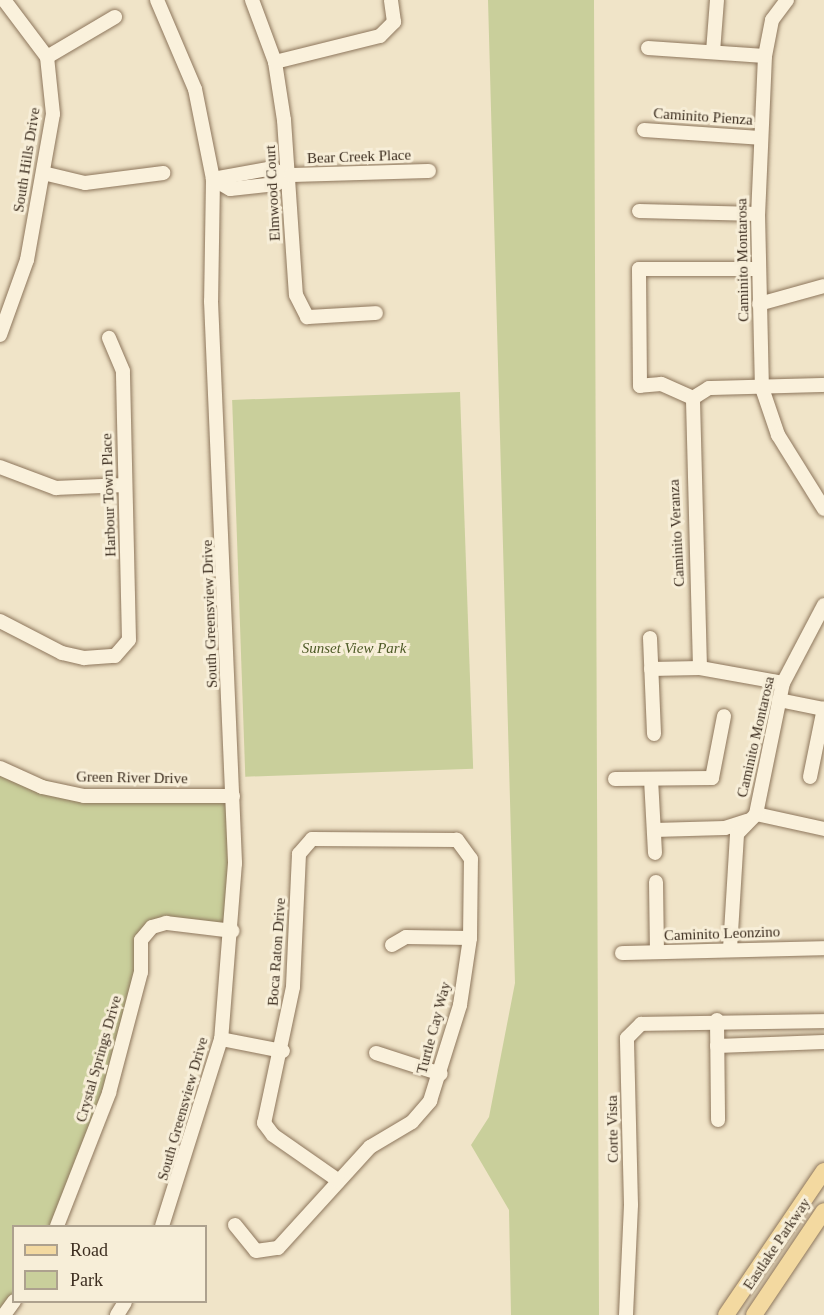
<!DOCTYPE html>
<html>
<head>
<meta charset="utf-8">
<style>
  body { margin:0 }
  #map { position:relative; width:824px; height:1315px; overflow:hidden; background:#f0e4c8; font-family:"Times New Roman",serif }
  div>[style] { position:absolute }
  .green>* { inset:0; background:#c9cf9b; transform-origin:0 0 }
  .roads { filter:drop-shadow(0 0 2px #8d765c) drop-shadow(0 0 2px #8d765c) }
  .minor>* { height:14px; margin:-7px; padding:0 7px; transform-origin:7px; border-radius:7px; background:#faf1dc }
  .major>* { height:16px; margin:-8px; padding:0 8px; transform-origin:8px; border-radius:8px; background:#f3d9a0 }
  span { translate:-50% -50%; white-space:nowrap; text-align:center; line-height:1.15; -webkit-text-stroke:6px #f7eed8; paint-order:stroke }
  .street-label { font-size:15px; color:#3d2e20 }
  .park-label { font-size:15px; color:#4d5a26; font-style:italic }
  .legend { position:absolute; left:12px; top:1225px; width:195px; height:78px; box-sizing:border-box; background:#f7eed8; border:2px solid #ada18e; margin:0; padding:8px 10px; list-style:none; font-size:18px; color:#3d2e20 }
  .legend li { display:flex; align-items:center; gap:12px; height:30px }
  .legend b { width:30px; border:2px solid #ada18e }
</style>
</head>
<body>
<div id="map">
  <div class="green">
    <div style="clip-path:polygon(488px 0,594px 0,599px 1315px,511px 1315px,509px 1210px,471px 1145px,489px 1117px,515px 983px)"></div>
    <div style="left:460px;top:392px;width:377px;height:228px;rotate:88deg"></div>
    <div style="clip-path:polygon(0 766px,85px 792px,230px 792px,229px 926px,148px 929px,109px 1080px,51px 1226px,14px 1226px,13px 1292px,0 1312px)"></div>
  </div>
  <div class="roads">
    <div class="minor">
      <div style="left:157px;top:0;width:97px;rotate:66.9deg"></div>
      <div style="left:195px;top:89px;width:92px;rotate:78.7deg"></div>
      <div style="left:213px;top:179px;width:122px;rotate:90.9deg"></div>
      <div style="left:211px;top:301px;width:563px;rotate:87.55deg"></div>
      <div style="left:235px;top:863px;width:177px;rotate:94.5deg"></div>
      <div style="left:221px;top:1039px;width:196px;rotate:107.5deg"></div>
      <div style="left:252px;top:0;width:66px;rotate:69.6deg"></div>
      <div style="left:275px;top:62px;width:59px;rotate:81.2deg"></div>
      <div style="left:284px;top:120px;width:175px;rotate:86.1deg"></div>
      <div style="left:296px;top:295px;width:25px;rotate:63deg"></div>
      <div style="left:307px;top:317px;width:69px;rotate:-3.3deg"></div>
      <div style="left:787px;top:0;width:25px;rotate:127deg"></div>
      <div style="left:772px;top:20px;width:37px;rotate:101deg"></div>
      <div style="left:765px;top:56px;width:158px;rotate:92.5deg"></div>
      <div style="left:758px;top:214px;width:174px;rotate:88.7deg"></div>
      <div style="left:762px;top:388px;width:50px;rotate:71.2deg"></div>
      <div style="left:778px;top:435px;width:87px;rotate:58.1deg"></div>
      <div style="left:648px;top:48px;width:117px;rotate:3.9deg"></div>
      <div style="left:713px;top:52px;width:52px;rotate:-85.6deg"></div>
      <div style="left:47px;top:57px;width:79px;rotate:-30.5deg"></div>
      <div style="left:275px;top:62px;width:108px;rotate:-13.9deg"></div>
      <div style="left:380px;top:36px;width:20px;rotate:-45deg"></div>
      <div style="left:394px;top:22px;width:22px;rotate:-98deg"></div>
      <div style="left:644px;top:130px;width:116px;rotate:3.9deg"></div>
      <div style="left:268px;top:169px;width:24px;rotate:15deg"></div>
      <div style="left:291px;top:175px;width:17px;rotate:149deg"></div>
      <div style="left:276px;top:184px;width:46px;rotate:173.8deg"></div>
      <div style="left:230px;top:189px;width:20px;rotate:-150deg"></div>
      <div style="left:213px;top:179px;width:56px;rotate:-10.3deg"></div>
      <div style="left:43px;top:173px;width:43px;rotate:13.4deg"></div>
      <div style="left:85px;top:183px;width:79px;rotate:-7.3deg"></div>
      <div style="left:291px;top:175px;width:138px;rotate:-1.7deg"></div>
      <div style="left:639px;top:211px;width:119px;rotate:1.4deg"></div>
      <div style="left:759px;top:304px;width:67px;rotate:-15.5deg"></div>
      <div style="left:0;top:335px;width:80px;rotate:-70.2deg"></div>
      <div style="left:27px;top:260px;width:148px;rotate:-79.9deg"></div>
      <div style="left:53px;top:114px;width:57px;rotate:-96deg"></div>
      <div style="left:47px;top:57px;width:71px;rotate:-127deg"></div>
      <div style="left:693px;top:398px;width:35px;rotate:-156deg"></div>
      <div style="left:661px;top:384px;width:21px;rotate:175deg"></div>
      <div style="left:640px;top:386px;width:117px;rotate:-90.5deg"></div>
      <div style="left:639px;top:269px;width:119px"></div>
      <div style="left:0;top:467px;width:60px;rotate:20.6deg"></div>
      <div style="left:56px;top:488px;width:68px;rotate:-2.5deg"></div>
      <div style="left:0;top:621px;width:70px;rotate:27.3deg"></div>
      <div style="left:62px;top:653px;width:23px;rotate:13deg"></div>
      <div style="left:84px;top:658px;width:31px;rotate:-4deg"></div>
      <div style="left:115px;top:656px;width:21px;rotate:-49deg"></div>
      <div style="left:129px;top:640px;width:269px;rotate:-91.3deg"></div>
      <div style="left:123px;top:371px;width:36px;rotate:-113deg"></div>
      <div style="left:650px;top:638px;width:96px;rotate:87.6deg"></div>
      <div style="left:700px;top:668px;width:270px;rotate:-91.5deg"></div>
      <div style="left:693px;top:398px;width:19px;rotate:-32deg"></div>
      <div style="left:709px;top:388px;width:115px;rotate:-1.5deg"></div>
      <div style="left:651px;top:669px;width:49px;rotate:-1.2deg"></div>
      <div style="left:700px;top:668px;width:84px;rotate:10.2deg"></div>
      <div style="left:779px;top:700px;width:46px;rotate:11.3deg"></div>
      <div style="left:0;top:768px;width:46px;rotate:24.3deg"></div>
      <div style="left:42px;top:787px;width:43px;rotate:12.1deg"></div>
      <div style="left:84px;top:796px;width:149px"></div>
      <div style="left:810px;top:777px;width:70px;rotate:-78.5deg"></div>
      <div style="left:615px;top:779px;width:97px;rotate:-0.6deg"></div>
      <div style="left:712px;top:778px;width:63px;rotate:-79deg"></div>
      <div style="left:651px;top:779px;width:74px;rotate:86.9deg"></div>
      <div style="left:756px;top:814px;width:70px;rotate:12.4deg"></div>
      <div style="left:654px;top:830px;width:71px;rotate:-1.6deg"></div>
      <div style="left:725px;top:828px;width:23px;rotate:-18deg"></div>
      <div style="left:656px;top:882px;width:70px;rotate:89.2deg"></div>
      <div style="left:392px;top:945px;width:16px;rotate:-30deg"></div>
      <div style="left:406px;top:937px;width:64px;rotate:0.9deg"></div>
      <div style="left:730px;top:949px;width:115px;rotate:-86.5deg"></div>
      <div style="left:737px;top:834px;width:28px;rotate:-46deg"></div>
      <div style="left:756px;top:814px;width:134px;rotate:-78.4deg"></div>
      <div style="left:783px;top:683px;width:88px;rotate:-62.3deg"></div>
      <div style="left:622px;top:953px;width:202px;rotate:-1.4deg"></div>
      <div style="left:717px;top:1020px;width:100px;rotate:89.4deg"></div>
      <div style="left:221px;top:1039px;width:63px;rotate:11deg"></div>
      <div style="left:717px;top:1046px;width:107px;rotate:-2.1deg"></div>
      <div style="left:376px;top:1053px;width:68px;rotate:17.9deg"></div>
      <div style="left:235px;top:1225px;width:33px;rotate:51deg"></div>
      <div style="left:256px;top:1251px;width:22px;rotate:-8deg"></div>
      <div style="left:278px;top:1248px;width:137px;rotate:-47.7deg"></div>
      <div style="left:370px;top:1147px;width:49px;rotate:-30.8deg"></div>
      <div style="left:412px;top:1122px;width:28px;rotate:-49deg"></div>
      <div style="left:430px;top:1101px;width:101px;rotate:-72.6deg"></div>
      <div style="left:460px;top:1005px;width:68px;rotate:-81.5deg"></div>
      <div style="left:470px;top:938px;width:79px;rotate:-89.3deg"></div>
      <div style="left:471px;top:859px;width:24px;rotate:-126deg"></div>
      <div style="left:457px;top:840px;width:145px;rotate:-179.6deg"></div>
      <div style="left:312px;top:839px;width:20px;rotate:131deg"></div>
      <div style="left:299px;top:854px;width:133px;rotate:92.6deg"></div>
      <div style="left:293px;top:987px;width:139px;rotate:102deg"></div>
      <div style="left:264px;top:1123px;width:15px;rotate:53deg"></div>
      <div style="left:273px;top:1135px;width:80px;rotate:34.9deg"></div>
      <div style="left:57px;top:1226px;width:143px;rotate:-68.6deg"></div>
      <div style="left:109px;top:1093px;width:125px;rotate:-75.2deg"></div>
      <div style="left:141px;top:972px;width:32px;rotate:-90deg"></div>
      <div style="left:141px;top:940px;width:17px;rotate:-50deg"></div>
      <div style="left:152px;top:927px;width:15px;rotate:-16deg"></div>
      <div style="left:166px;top:923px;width:67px;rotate:6.8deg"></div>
      <div style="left:4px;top:1315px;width:17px;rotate:-54deg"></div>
      <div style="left:117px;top:1315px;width:15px;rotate:-58deg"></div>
      <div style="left:626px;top:1315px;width:110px;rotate:-87.4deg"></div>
      <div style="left:631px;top:1205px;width:167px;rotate:-91.4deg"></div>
      <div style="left:627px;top:1038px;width:20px;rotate:-45deg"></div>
      <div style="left:641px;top:1024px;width:183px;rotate:-0.9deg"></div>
    </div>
    <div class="major">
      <div style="left:726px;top:1315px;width:174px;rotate:-55.8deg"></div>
      <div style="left:754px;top:1315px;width:125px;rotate:-56.1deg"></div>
    </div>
  </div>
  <div class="street-label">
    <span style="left:703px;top:117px;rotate:4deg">Caminito Pienza</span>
    <span style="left:359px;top:157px;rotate:-2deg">Bear Creek Place</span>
    <span style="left:27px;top:160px;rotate:-81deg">South Hills Drive</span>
    <span style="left:273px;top:193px;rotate:-93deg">Elmwood Court</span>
    <span style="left:743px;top:260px;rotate:-91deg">Caminito Montarosa</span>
    <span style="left:109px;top:495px;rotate:-92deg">Harbour Town Place</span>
    <span style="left:677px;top:533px;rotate:-93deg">Caminito Veranza</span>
    <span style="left:210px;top:614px;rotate:-92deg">South Greensview Drive</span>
    <span style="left:756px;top:737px;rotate:-77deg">Caminito Montarosa</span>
    <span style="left:132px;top:778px;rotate:1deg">Green River Drive</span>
    <span style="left:722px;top:934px;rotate:-2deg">Caminito Leonzino</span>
    <span style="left:277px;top:952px;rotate:-86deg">Boca Raton Drive</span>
    <span style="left:434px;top:1028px;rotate:-75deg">Turtle Cay Way</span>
    <span style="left:99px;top:1059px;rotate:-74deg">Crystal Springs Drive</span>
    <span style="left:183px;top:1109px;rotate:-74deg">South Greensview Drive</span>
    <span style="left:613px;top:1129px;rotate:-91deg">Corte Vista</span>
    <span style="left:777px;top:1244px;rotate:-56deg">Eastlake Parkway</span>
  </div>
  <div class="park-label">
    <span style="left:354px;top:649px">Sunset View Park</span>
  </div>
  <ul class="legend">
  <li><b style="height:8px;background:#f3d9a0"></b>Road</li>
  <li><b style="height:16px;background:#c9cf9b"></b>Park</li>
  </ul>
</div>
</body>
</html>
